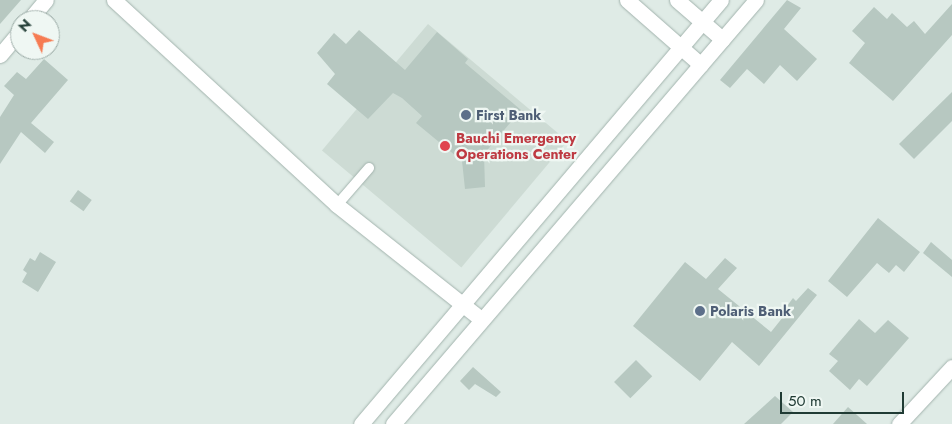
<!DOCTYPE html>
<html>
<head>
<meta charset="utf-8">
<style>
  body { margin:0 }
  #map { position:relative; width:952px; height:424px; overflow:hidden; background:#dfebe6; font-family:Jost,sans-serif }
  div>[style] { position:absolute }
  .built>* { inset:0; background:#cddbd4; transform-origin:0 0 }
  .building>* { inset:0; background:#b7c8c1; transform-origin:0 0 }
  .roads { filter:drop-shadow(0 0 1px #a2b3ad) drop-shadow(0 0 1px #a2b3ad) }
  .lane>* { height:10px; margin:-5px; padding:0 5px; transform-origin:5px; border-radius:5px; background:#fff }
  .street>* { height:15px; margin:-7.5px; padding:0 7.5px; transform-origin:7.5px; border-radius:7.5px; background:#fff }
  .secondary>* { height:15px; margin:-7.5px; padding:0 7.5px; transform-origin:7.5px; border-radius:7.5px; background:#fff }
  .dots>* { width:14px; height:14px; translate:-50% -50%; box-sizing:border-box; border:2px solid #eff7f3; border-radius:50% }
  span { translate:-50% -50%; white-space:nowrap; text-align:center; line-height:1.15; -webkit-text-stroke:4.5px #eff7f3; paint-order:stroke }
  .service-label { font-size:14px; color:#4e5e75; font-weight:700 }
  .left { translate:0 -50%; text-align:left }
  .health-label { font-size:14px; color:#be3a42; font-weight:700 }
  .north { position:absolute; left:10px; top:10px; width:50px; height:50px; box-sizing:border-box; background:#eff7f3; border:1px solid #9caca7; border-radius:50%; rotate:313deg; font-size:14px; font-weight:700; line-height:20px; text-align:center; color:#203b34 }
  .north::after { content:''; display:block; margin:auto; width:18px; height:22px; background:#f67b52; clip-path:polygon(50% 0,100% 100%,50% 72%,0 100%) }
  .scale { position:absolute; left:780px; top:392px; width:124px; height:22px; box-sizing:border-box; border:2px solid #203b34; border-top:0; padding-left:6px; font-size:15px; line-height:18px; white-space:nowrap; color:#203b34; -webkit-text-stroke:4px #eff7f3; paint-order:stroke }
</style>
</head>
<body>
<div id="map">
  <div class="built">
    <div style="left:428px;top:24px;width:182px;height:165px;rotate:40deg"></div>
  </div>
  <div class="building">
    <div style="clip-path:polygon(0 0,21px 0,0 24px)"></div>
    <div style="clip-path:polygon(787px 0,801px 8px,784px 29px,817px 59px,797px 81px,780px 65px,764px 84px,747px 69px,730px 88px,720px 80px)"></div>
    <div style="clip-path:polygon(952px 4px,952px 35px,893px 101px,849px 63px,865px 43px,852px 31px,874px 7px,887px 19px,892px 13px,907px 27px,914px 21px,925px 34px)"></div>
    <div style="clip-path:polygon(359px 30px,405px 70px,437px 32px,468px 59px,465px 63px,521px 110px,484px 154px,485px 187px,465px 189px,462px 161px,416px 123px,422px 116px,402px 98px,393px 93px,368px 119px,327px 84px,335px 74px,317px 53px,334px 33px,346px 44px)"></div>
    <div style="clip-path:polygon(44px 59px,68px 80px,31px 123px,54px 142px,45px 153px,21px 132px,0 164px,0 117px,14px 95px,4px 86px,17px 72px,26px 79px)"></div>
    <div style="clip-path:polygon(952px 92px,952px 121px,914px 159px,899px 144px)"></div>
    <div style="left:78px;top:190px;width:17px;height:14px;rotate:36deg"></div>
    <div style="clip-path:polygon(878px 218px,920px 252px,904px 272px,896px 265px,889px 273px,877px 263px,847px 297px,828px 281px)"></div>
    <div style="clip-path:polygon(931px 242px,952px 260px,952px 277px,923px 253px)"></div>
    <div style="clip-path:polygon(40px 252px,56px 262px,38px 292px,22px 282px,27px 273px,23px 270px,30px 258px,35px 261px)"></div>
    <div style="clip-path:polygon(725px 258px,737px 268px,718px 289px,771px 332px,787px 312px,784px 310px,793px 298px,796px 301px,808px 288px,817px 295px,759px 366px,732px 342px,700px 381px,633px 326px,685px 262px,706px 279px)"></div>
    <div style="clip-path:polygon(859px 319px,875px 333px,888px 320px,909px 338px,867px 386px,859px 379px,850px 390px,829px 371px,838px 361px,829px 354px)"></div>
    <div style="left:636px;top:360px;width:23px;height:31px;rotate:45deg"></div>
    <div style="clip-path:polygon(473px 367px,501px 392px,496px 397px,475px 384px,469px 390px,460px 381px)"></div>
    <div style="clip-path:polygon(775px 396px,793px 412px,781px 424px,744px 424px)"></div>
    <div style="clip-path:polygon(848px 407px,867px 424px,833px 424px)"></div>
  </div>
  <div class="roads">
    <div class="lane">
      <div style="left:337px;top:205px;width:49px;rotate:-49.1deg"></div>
    </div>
    <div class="street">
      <div style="left:114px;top:0;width:303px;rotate:42.6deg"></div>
      <div style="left:337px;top:205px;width:184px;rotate:38.4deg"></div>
      <div style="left:627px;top:0;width:98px;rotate:41.3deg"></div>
      <div style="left:677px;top:0;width:60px;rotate:40.9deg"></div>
      <div style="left:29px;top:20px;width:26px;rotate:-50deg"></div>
      <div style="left:0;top:55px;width:31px;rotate:-50deg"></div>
      <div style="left:899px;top:424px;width:78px;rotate:-47.1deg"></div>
    </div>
    <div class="secondary">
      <div style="left:361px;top:424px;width:556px;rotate:-49.67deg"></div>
      <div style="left:393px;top:424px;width:558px;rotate:-49.43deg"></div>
    </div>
  </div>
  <div class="dots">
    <div style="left:466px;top:115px;background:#5c6f8a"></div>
    <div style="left:445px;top:146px;background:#e0444e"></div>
    <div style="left:700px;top:311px;background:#5c6f8a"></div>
  </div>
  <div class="service-label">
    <span class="left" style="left:476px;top:115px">First Bank</span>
    <span class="left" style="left:710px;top:311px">Polaris Bank</span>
  </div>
  <div class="health-label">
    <span class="left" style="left:456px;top:146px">Bauchi Emergency<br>Operations Center</span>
  </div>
  <div class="north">N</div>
  <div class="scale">50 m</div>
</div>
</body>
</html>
